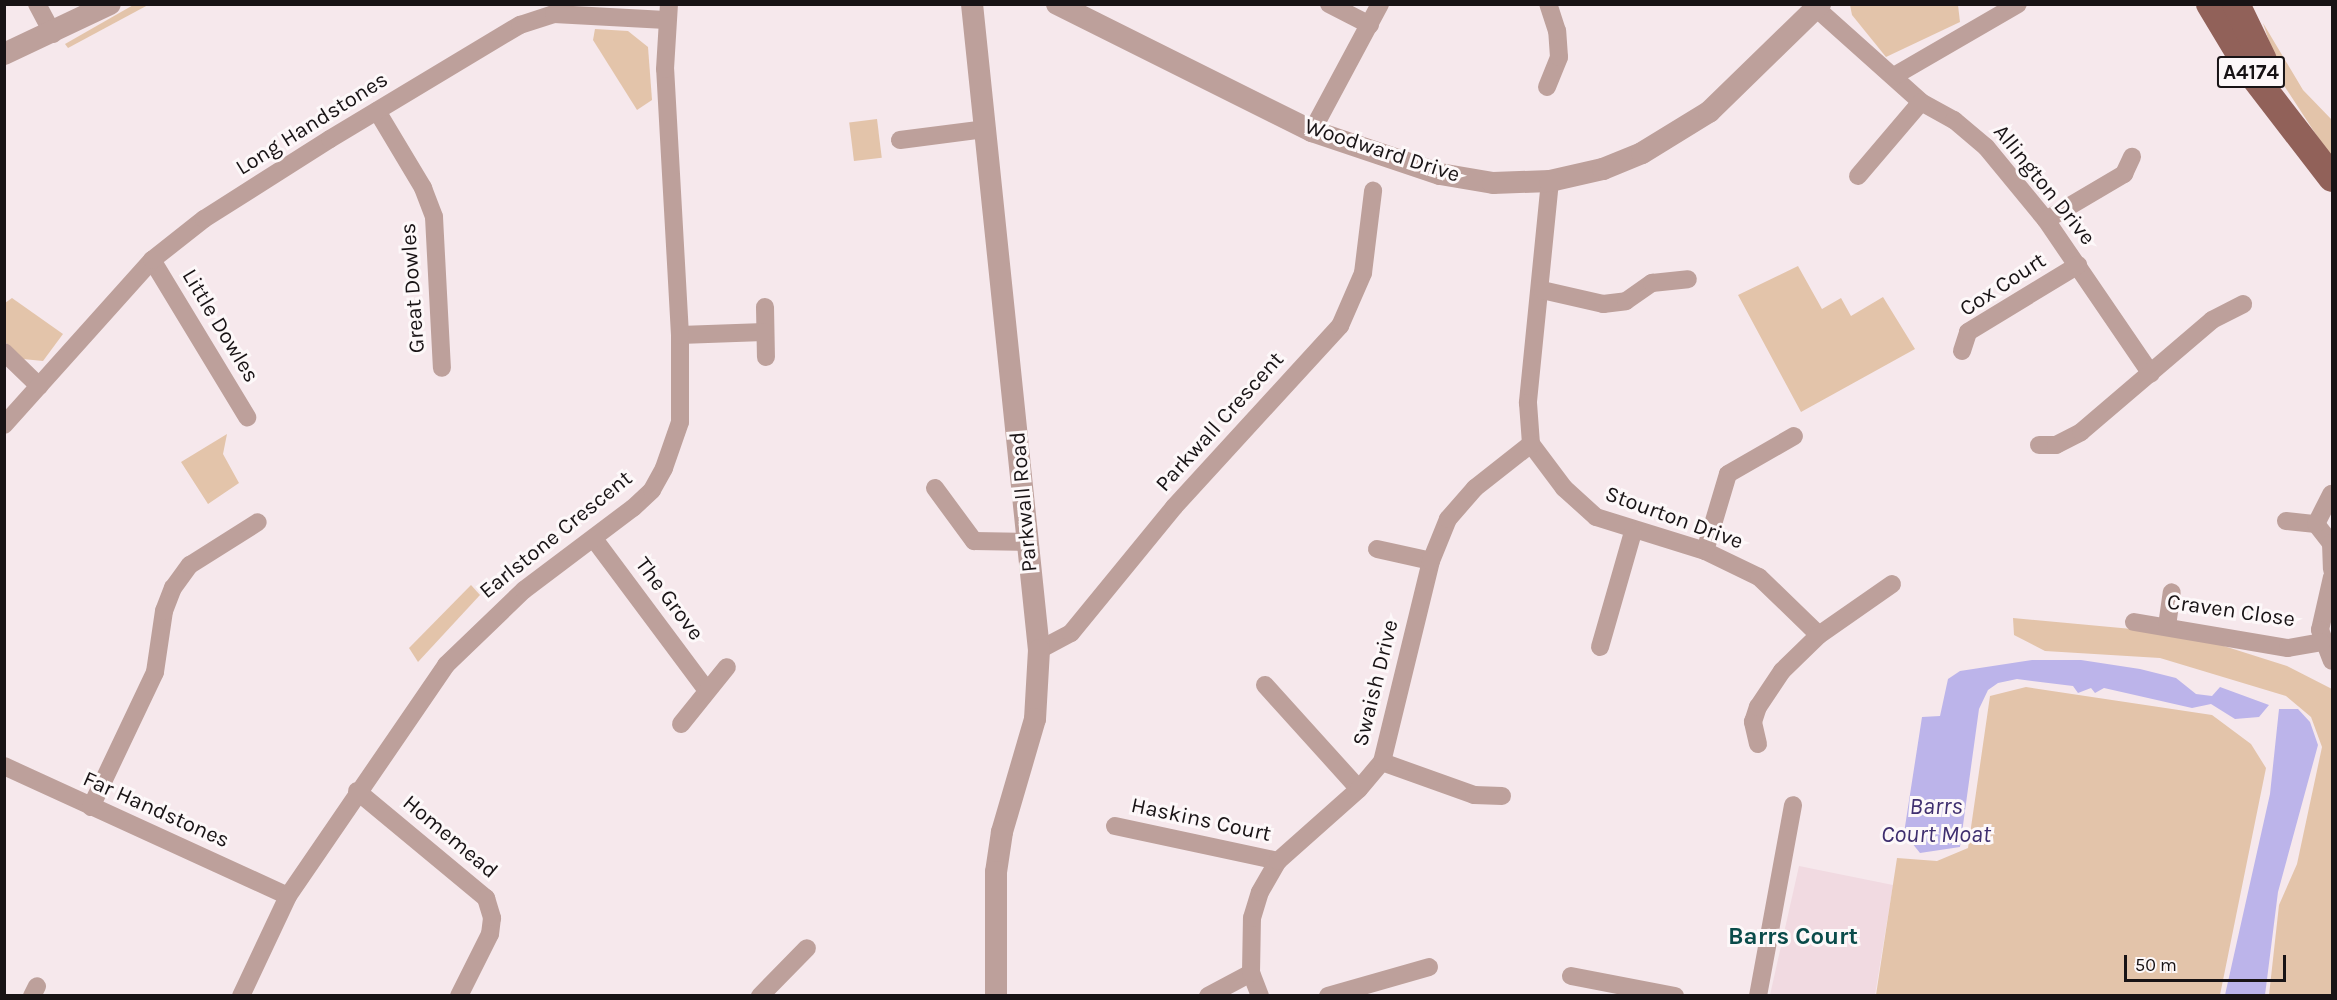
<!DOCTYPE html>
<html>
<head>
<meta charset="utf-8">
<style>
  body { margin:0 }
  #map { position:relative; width:2337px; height:1000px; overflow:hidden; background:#f6e8ec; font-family:Karla,sans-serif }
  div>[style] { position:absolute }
  .built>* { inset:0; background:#f1dae1 }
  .green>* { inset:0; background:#e3c4aa; transform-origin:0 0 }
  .water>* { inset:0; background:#bcb4ea }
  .minor>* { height:18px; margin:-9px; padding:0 9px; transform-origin:9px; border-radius:9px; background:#bda09b }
  .tertiary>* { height:22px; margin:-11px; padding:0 11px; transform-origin:11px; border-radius:11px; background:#bda09b }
  .primary>* { height:28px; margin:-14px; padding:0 14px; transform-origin:14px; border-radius:14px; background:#916159 }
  span { translate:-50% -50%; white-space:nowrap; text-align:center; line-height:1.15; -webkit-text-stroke:6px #fdf8f9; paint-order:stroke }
  .shield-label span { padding:2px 4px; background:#fdf8f9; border:2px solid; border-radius:4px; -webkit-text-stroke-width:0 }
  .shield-label { font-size:21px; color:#181315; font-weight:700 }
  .street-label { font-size:22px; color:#181315 }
  .water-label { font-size:24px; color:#3f2f6f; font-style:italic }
  .neighbourhood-label { font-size:24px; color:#0a4b4a; font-weight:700 }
  .frame { position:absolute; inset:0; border:6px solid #181315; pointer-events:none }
  .scale { position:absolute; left:2124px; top:955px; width:162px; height:27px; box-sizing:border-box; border:3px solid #181315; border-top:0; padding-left:8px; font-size:18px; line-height:21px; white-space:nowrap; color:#181315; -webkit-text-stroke:4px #fdf8f9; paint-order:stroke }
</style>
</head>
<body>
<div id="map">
  <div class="built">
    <div style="clip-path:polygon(1799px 866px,1893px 885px,1875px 995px,1770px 995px)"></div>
  </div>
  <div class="green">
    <div style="clip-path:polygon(135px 4px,148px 5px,68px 48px,65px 44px)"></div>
    <div style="clip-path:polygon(1850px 5px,1958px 5px,1960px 22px,1886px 57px,1852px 15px)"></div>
    <div style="clip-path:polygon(2263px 23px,2303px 90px,2332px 120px,2332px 159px,2283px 84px)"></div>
    <div style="clip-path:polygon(595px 29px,628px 31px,648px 47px,652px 100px,637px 110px,593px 40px)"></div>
    <div style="left:877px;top:119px;width:39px;height:28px;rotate:83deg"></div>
    <div style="clip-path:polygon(1798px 266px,1822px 309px,1841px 298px,1851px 316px,1883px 297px,1915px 349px,1801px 412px,1738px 295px)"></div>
    <div style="clip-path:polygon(12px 298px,63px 334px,43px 361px,23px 359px,5px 342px,5px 303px)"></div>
    <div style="clip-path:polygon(227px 434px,223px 454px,239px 483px,208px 504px,181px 462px)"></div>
    <div style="clip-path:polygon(471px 585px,480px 595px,418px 662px,409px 648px)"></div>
    <div style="clip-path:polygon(2013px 618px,2186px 634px,2287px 666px,2332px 689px,2332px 995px,2269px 995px,2279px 905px,2297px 864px,2322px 747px,2311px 717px,2286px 696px,2160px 658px,2045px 651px,2014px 635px)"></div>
    <div style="clip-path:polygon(2026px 687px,2212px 715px,2251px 744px,2266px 768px,2220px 995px,1876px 995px,1897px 858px,1937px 861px,1968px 848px,1990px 696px)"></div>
  </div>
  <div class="water">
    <div style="clip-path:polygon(2032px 660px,2081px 660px,2140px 669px,2176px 678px,2196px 694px,2212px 696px,2220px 687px,2269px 705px,2259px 717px,2235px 719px,2211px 704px,2192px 708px,2104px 688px,2095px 693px,2091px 688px,2078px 693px,2073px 686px,2017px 679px,1998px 683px,1988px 690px,1979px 709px,1960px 847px,1920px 853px,1904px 833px,1922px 717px,1940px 716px,1948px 679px,1960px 671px)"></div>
    <div style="clip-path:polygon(2279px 709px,2298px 709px,2310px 722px,2318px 745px,2278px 892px,2265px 995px,2225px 995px,2270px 794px)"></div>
  </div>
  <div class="minor">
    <div style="left:37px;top:4px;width:34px;rotate:62deg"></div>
    <div style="left:1329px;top:4px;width:46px;rotate:27.1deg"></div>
    <div style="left:1816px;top:8px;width:141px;rotate:41.8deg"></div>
    <div style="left:1921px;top:102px;width:38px;rotate:29deg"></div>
    <div style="left:1954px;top:120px;width:42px;rotate:40.2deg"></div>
    <div style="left:1986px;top:147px;width:94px;rotate:50.6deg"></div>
    <div style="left:2046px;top:220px;width:186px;rotate:55.7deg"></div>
    <div style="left:1894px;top:76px;width:143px;rotate:-30.1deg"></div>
    <div style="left:1547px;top:87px;width:32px;rotate:-68deg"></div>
    <div style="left:1559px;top:57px;width:26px;rotate:-94deg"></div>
    <div style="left:1557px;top:31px;width:28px;rotate:-108deg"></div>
    <div style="left:377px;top:111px;width:90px;rotate:59.1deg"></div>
    <div style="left:423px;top:188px;width:31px;rotate:69deg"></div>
    <div style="left:434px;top:217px;width:151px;rotate:87deg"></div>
    <div style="left:1312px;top:131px;width:144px;rotate:-61.8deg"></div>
    <div style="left:900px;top:140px;width:87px;rotate:-7.3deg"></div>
    <div style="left:1858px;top:176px;width:97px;rotate:-49.6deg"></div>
    <div style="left:1550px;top:181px;width:223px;rotate:95.7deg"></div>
    <div style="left:1528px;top:403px;width:41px;rotate:85.8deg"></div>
    <div style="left:1531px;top:444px;width:55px;rotate:53.1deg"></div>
    <div style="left:1564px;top:488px;width:43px;rotate:42.2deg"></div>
    <div style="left:1596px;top:517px;width:114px;rotate:17.3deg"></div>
    <div style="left:1705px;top:551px;width:60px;rotate:25.7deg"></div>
    <div style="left:1759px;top:577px;width:83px;rotate:44deg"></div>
    <div style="left:1819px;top:635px;width:89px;rotate:-34.9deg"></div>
    <div style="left:2046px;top:220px;width:91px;rotate:-30.5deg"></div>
    <div style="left:2124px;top:174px;width:19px;rotate:-65deg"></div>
    <div style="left:152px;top:260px;width:184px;rotate:58.8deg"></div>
    <div style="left:1542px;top:290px;width:63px;rotate:12.9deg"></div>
    <div style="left:1603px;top:304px;width:23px;rotate:-7deg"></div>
    <div style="left:1626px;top:301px;width:32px;rotate:-35deg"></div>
    <div style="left:1652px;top:283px;width:36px;rotate:-6deg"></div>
    <div style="left:765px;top:307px;width:50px;rotate:88.9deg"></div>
    <div style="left:680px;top:335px;width:85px;rotate:-2deg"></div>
    <div style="left:1962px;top:351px;width:20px;rotate:-72deg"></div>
    <div style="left:1968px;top:332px;width:129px;rotate:-31.3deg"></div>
    <div style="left:4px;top:352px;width:49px;rotate:44.2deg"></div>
    <div style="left:4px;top:425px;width:222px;rotate:-48.1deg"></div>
    <div style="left:152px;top:260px;width:66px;rotate:-38.3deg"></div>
    <div style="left:204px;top:219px;width:149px;rotate:-32.4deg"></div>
    <div style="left:330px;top:139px;width:222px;rotate:-31deg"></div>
    <div style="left:520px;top:25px;width:36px;rotate:-18deg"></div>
    <div style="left:554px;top:14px;width:112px;rotate:3.1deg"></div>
    <div style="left:2039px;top:445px;width:17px"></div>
    <div style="left:2056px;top:445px;width:28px;rotate:-27deg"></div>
    <div style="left:2081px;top:432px;width:172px;rotate:-40.5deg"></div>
    <div style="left:2212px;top:320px;width:35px;rotate:-27deg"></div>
    <div style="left:935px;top:488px;width:66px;rotate:53.7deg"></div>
    <div style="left:974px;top:541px;width:54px;rotate:1.1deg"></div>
    <div style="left:2286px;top:521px;width:30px;rotate:6deg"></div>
    <div style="left:2316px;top:524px;width:24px;rotate:52deg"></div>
    <div style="left:2331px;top:543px;width:26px;rotate:88deg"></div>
    <div style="left:2316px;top:524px;width:34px;rotate:-63deg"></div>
    <div style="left:594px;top:539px;width:187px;rotate:53.3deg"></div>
    <div style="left:1377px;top:549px;width:55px;rotate:12.5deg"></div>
    <div style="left:1705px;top:551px;width:80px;rotate:-73.4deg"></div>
    <div style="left:1728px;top:474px;width:76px;rotate:-29.9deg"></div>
    <div style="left:2332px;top:577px;width:54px;rotate:102.8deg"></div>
    <div style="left:2320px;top:630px;width:33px;rotate:69deg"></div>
    <div style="left:2134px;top:622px;width:156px;rotate:9.6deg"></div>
    <div style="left:2288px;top:648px;width:34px;rotate:-10deg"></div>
    <div style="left:2167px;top:626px;width:34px;rotate:-82deg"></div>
    <div style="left:1600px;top:647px;width:120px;rotate:-74deg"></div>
    <div style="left:1039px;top:650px;width:36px;rotate:-28deg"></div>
    <div style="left:1071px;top:633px;width:163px;rotate:-50.7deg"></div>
    <div style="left:1174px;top:507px;width:246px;rotate:-47.5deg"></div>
    <div style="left:1340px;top:326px;width:58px;rotate:-66.5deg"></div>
    <div style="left:1363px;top:273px;width:83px;rotate:-83deg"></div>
    <div style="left:1265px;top:685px;width:140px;rotate:47.9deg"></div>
    <div style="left:681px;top:724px;width:73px;rotate:-51.1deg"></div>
    <div style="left:1758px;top:744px;width:23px;rotate:-103deg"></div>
    <div style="left:1753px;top:722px;width:16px;rotate:-72deg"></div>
    <div style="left:1758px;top:707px;width:43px;rotate:-56.3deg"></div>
    <div style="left:1782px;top:671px;width:52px;rotate:-44.2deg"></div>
    <div style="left:1382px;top:762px;width:98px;rotate:19.7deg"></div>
    <div style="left:1474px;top:795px;width:28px;rotate:2deg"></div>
    <div style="left:4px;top:766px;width:312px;rotate:24.6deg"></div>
    <div style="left:357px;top:791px;width:168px;rotate:39.7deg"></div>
    <div style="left:486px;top:898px;width:21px;rotate:73deg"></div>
    <div style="left:492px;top:918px;width:16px;rotate:97deg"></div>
    <div style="left:490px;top:934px;width:69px;rotate:116.6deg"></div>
    <div style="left:91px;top:807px;width:149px;rotate:-64.6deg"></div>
    <div style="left:155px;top:672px;width:62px;rotate:-81.6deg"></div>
    <div style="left:164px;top:611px;width:25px;rotate:-69deg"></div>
    <div style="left:173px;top:588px;width:29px;rotate:-54deg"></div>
    <div style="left:190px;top:565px;width:80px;rotate:-32.3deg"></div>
    <div style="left:1115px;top:826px;width:167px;rotate:12.1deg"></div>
    <div style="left:1571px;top:976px;width:106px;rotate:10.9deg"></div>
    <div style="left:32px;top:996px;width:11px;rotate:-63deg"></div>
    <div style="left:241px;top:996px;width:110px;rotate:-64.8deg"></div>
    <div style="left:288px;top:896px;width:280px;rotate:-55.6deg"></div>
    <div style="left:446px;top:665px;width:108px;rotate:-43.9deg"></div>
    <div style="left:524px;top:590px;width:136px;rotate:-37deg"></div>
    <div style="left:633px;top:508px;width:26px;rotate:-43deg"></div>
    <div style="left:652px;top:490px;width:25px;rotate:-61deg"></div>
    <div style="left:664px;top:468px;width:49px;rotate:-70.8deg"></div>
    <div style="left:680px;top:422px;width:87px;rotate:-90deg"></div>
    <div style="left:680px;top:335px;width:266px;rotate:-93.2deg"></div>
    <div style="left:665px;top:69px;width:65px;rotate:-86.5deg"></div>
    <div style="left:760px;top:996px;width:67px;rotate:-45.6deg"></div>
    <div style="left:1208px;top:996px;width:49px;rotate:-28.1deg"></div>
    <div style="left:1260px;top:996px;width:25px;rotate:-111deg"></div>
    <div style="left:1251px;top:973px;width:55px;rotate:-89deg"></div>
    <div style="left:1252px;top:918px;width:27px;rotate:-73deg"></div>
    <div style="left:1260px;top:892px;width:36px;rotate:-60deg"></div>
    <div style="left:1278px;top:861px;width:108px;rotate:-41.6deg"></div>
    <div style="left:1359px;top:789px;width:35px;rotate:-50deg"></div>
    <div style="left:1382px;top:762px;width:207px;rotate:-76.3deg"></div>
    <div style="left:1431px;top:561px;width:45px;rotate:-68deg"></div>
    <div style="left:1448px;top:519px;width:41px;rotate:-48.9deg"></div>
    <div style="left:1475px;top:488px;width:71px;rotate:-38.2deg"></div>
    <div style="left:1328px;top:996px;width:105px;rotate:-16deg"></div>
    <div style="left:1758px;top:996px;width:194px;rotate:-79.6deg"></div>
  </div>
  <div class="tertiary">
    <div style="left:972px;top:4px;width:649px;rotate:84.08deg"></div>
    <div style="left:1039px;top:650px;width:69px;rotate:93.3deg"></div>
    <div style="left:1035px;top:719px;width:118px;rotate:106.3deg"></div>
    <div style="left:1002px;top:832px;width:40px;rotate:98.5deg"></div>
    <div style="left:996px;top:872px;width:124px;rotate:90deg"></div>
    <div style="left:1057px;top:4px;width:285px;rotate:26.5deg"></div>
    <div style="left:1312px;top:131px;width:135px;rotate:18.6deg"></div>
    <div style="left:1440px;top:174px;width:54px;rotate:9.6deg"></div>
    <div style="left:1493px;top:183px;width:57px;rotate:-2deg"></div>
    <div style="left:1550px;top:181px;width:54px;rotate:-12.8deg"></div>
    <div style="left:1603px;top:169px;width:42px;rotate:-22.3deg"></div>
    <div style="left:1642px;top:153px;width:79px;rotate:-31.5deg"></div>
    <div style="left:1709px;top:112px;width:155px;rotate:-44.2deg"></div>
    <div style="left:4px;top:54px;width:117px;rotate:-25.3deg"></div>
  </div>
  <div class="primary">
    <div style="left:2210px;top:4px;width:82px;rotate:59deg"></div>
    <div style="left:2252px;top:74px;width:131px;rotate:52.4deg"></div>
    <div style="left:2236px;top:4px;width:62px;rotate:64.3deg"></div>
  </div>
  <div class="shield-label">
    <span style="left:2251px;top:72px">A4174</span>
  </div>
  <div class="street-label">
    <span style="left:312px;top:124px;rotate:-32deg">Long Handstones</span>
    <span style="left:1382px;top:151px;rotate:18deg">Woodward Drive</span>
    <span style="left:2044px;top:185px;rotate:51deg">Allington Drive</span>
    <span style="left:2003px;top:285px;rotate:-33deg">Cox Court</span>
    <span style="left:413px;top:288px;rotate:-94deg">Great Dowles</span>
    <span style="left:220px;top:326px;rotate:59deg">Little Dowles</span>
    <span style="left:1220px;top:422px;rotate:-48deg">Parkwall Crescent</span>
    <span style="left:1024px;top:502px;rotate:-95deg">Parkwall Road</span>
    <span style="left:1674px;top:518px;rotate:20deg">Stourton Drive</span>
    <span style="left:556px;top:535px;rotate:-39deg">Earlstone Crescent</span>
    <span style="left:669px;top:599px;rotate:53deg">The Grove</span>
    <span style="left:2231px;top:611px;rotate:8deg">Craven Close</span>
    <span style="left:1376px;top:683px;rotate:-76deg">Swaish Drive</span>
    <span style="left:156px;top:810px;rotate:24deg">Far Handstones</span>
    <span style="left:1201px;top:820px;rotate:12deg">Haskins Court</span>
    <span style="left:450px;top:837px;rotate:40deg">Homemead</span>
  </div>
  <div class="water-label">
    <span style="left:1936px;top:821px">Barrs<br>Court Moat</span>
  </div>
  <div class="neighbourhood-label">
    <span style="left:1793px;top:937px">Barrs Court</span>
  </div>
  <div class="frame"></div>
  <div class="scale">50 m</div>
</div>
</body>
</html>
